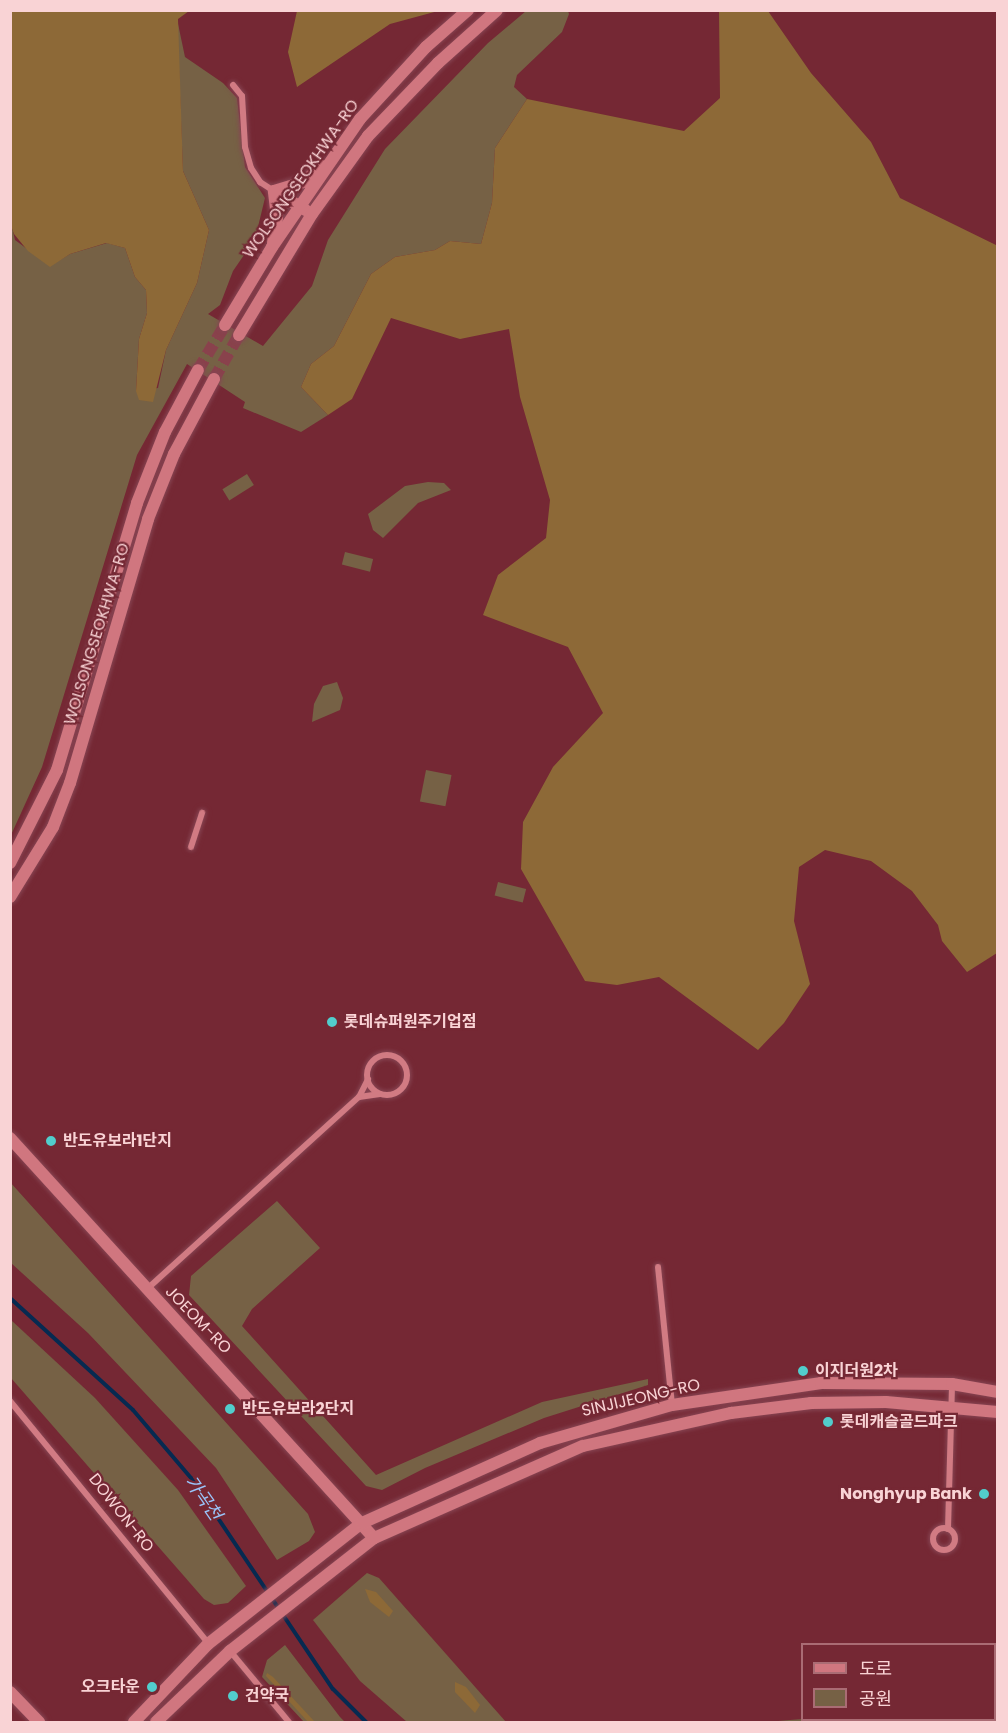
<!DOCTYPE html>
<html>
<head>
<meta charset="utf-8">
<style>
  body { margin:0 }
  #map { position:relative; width:1008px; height:1733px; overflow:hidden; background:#752834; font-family:Poppins,"Noto Sans KR",sans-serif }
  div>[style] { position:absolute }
  .green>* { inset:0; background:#766145; transform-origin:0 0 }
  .forest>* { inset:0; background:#8d6937 }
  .stream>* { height:4px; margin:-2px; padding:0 2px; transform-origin:2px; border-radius:2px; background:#062a51 }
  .secondary-tunnel>* { height:12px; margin-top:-6px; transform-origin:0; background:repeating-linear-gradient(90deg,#89424c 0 12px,transparent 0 18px) }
  .roads { filter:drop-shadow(0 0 2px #874553) drop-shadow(0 0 2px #874553) }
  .street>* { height:6px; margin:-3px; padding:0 3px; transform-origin:3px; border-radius:3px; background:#d17b83 }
  .street>.ring { margin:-3px; padding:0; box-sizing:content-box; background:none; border:6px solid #d17b83; border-radius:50% }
  .secondary>* { height:12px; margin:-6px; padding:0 6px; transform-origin:6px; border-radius:6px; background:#d0767f }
  .dots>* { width:16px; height:16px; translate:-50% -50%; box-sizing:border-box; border:3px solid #752834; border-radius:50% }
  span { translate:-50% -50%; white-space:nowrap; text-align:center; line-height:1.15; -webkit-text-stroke:4.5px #752834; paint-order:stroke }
  .street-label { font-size:16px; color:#f9d3d5 }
  .poi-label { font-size:16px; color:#f9d3d5; font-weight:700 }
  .left { translate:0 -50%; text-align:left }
  .right { translate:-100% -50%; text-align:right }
  .water-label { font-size:18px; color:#9ac5fa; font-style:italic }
  .frame { position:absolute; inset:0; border:12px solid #f9d3d5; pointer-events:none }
  .legend { position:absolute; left:801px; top:1643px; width:195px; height:78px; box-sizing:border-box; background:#752834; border:2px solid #aa6c74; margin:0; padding:8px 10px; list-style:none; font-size:18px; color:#f9d3d5 }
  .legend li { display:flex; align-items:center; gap:12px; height:30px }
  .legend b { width:30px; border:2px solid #aa6c74 }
</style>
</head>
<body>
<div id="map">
  <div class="green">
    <div style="clip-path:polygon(526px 11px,568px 11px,569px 14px,562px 32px,517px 75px,514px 87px,527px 99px,495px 148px,492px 203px,481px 244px,450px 241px,435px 250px,395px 257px,371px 274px,334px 346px,311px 364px,301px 387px,328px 415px,301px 432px,243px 408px,245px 402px,187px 364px,137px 455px,42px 767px,11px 835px,11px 223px,15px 240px,50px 266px,70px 254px,107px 243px,125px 248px,135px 277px,146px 290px,147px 313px,139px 339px,136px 391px,158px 388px,166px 350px,197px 283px,209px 230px,183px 171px,177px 19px,185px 57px,223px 83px,237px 98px,245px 167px,265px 198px,255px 239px,233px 271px,220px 305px,208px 314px,263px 346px,312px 286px,328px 240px,385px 149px,488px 43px)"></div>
    <div style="left:247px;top:474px;width:13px;height:29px;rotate:58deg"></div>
    <div style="clip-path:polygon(428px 482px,444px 483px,451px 490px,418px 503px,383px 538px,373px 530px,368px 514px,405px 486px)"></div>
    <div style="left:345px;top:552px;width:29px;height:13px;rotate:14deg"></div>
    <div style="clip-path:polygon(337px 682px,343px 698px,340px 710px,312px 722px,314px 704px,323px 686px)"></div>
    <div style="left:426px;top:770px;width:26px;height:32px;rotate:11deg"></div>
    <div style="left:498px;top:882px;width:29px;height:14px;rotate:14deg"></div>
    <div style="clip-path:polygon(10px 1182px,308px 1514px,315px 1532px,309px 1541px,277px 1560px,216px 1468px,88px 1333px,11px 1263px)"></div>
    <div style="clip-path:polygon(277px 1201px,320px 1248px,252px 1309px,242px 1326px,376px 1475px,542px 1402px,648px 1379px,648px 1385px,544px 1418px,425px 1468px,382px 1490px,366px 1486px,189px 1295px,191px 1276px)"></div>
    <div style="clip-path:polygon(11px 1320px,95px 1398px,178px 1490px,246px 1586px,228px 1603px,214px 1605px,204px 1599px,11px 1378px)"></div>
    <div style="clip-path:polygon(367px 1573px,379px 1578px,506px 1722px,407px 1722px,360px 1681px,313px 1620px)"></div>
    <div style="clip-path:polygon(285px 1645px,340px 1717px,345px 1722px,304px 1722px,262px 1677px,267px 1660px)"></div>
    <div style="clip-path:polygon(995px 1710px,997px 1722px,766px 1722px,802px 1719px,994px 1720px)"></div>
  </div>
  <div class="forest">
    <div style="clip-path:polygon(10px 11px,189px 11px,178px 19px,183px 171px,209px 230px,197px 283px,166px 350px,153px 402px,139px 400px,136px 391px,139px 339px,147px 313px,146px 290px,135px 277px,125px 248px,106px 243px,70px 254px,50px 267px,28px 251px,14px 234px,10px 223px)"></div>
    <div style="clip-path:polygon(297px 11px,297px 10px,438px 11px,390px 24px,297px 87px,288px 52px)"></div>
    <div style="clip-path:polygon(719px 11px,768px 11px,811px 73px,871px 142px,900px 198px,998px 246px,997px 953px,967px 972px,942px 941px,938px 925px,912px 891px,871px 861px,825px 850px,799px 867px,794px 921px,810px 984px,784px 1023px,758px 1050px,659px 977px,617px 985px,585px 981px,521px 869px,523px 822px,553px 767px,603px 713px,568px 647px,483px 615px,498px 575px,546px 538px,550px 500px,520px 397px,509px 329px,460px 339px,391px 318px,352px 399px,328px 415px,301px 387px,311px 364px,334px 346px,371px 274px,395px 257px,435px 250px,450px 241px,481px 244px,492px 203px,495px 148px,527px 99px,684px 131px,720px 98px)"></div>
    <div style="clip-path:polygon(365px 1589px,376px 1592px,393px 1611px,389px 1617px,370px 1602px)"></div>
    <div style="clip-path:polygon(267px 1673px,273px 1677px,315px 1722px,308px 1722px,266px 1676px)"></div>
    <div style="clip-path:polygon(455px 1682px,466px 1687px,480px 1705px,475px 1713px,455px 1692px)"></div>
  </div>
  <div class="stream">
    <div style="left:10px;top:1298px;width:166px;rotate:42.3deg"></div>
    <div style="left:133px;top:1410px;width:89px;rotate:49.5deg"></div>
    <div style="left:191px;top:1478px;width:254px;rotate:56.1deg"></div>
    <div style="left:333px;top:1689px;width:47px;rotate:45deg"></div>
  </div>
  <div class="secondary-tunnel">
    <div style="left:198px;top:370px;width:52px;rotate:-59deg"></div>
    <div style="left:214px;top:379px;width:51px;rotate:-60.4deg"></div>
  </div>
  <div class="roads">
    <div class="street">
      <div style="left:233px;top:85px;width:14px;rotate:51deg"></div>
      <div style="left:242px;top:96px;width:51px;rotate:86.6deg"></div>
      <div style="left:245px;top:147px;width:22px;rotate:74deg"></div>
      <div style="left:251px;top:168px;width:17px;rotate:57deg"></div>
      <div style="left:260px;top:182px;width:17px;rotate:33deg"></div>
      <div style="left:191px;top:847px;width:36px;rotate:-72deg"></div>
      <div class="ring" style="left:367px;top:1055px;width:34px;height:34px"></div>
      <div style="left:359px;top:1097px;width:21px;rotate:-8deg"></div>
      <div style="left:658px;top:1267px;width:139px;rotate:84.2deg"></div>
      <div style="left:147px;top:1289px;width:286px;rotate:-42.2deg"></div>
      <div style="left:359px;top:1097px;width:20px;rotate:-63deg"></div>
      <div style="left:10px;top:1401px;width:313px;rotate:50.7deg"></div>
      <div class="ring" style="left:933px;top:1528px;width:16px;height:16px"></div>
      <div style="left:948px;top:1529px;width:145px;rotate:-88.4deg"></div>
      <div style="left:230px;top:1651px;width:92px;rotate:50.3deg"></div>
    </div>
    <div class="secondary">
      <div style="left:274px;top:191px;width:31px;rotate:-17deg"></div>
      <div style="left:304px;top:182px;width:24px;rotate:-42deg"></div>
      <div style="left:274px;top:191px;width:37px;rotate:31deg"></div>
      <div style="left:273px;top:243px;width:26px;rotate:-81deg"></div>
      <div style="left:277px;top:217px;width:26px;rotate:-97deg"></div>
      <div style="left:225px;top:325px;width:91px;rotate:-58.9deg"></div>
      <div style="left:272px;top:247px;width:155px;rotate:-55.5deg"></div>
      <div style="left:360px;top:119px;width:98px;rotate:-47.5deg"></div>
      <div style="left:426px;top:47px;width:56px;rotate:-41.4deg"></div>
      <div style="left:239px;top:335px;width:141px;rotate:-58.9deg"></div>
      <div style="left:312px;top:214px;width:96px;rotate:-54.3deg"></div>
      <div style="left:368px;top:136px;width:101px;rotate:-46.2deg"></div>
      <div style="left:438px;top:63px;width:79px;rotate:-41.9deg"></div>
      <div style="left:10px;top:863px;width:104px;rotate:-63.2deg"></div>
      <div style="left:57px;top:770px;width:279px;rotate:-73.3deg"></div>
      <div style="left:137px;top:503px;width:76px;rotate:-68.5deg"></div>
      <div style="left:165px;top:432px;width:70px;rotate:-62deg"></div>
      <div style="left:10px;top:897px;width:82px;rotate:-58.4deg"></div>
      <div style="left:53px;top:827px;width:47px;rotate:-68.9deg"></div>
      <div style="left:70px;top:783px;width:275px;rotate:-73.5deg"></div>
      <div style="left:148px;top:519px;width:70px;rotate:-68.2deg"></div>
      <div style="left:174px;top:454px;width:85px;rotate:-61.9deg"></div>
      <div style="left:10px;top:1138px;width:541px;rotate:47.7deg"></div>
      <div style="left:10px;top:1692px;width:42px;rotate:46deg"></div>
      <div style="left:134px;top:1722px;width:108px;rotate:-46.5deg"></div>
      <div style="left:208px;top:1644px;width:196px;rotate:-38.2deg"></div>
      <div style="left:362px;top:1523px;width:195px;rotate:-24.2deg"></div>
      <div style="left:540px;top:1443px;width:137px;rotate:-16.1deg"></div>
      <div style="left:672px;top:1405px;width:151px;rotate:-8.4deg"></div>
      <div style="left:821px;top:1383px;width:131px;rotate:0.4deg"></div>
      <div style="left:952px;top:1384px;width:47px;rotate:9.9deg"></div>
      <div style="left:156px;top:1722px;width:103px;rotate:-43.8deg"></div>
      <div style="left:230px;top:1651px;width:183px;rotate:-38.1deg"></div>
      <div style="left:374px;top:1538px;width:228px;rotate:-23.8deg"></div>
      <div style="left:583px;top:1446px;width:152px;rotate:-12.6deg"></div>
      <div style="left:731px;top:1413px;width:81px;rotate:-7.1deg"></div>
      <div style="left:811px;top:1403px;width:75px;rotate:-0.8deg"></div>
      <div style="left:886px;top:1402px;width:112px;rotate:5.1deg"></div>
    </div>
  </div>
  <div class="dots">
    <div style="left:332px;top:1022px;background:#52cdcc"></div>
    <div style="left:51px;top:1141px;background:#52cdcc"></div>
    <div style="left:803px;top:1371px;background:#52cdcc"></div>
    <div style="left:230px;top:1409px;background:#52cdcc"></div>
    <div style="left:828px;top:1422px;background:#52cdcc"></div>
    <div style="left:984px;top:1494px;background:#52cdcc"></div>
    <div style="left:152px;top:1687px;background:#52cdcc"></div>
    <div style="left:233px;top:1696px;background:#52cdcc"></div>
  </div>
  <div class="street-label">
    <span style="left:301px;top:179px;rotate:-55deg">WOLSONGSEOKHWA-RO</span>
    <span style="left:97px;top:634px;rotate:-73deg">WOLSONGSEOKHWA-RO</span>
    <span style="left:198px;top:1320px;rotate:46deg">JOEOM-RO</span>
    <span style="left:641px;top:1398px;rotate:-13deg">SINJIJEONG-RO</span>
    <span style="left:121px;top:1513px;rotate:52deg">DOWON-RO</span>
  </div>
  <div class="poi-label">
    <span class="left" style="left:344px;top:1022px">롯데슈퍼원주기업점</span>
    <span class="left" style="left:63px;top:1141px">반도유보라1단지</span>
    <span class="left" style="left:815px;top:1371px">이지더원2차</span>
    <span class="left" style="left:242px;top:1409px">반도유보라2단지</span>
    <span class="left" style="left:840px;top:1422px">롯데캐슬골드파크</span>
    <span class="right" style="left:972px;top:1494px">Nonghyup Bank</span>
    <span class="right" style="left:140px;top:1687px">오크타운</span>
    <span class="left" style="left:245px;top:1696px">건약국</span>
  </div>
  <div class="water-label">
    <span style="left:203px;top:1498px;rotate:55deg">가곡천</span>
  </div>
  <div class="frame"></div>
  <ul class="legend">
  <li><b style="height:8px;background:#d0767f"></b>도로</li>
  <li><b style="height:16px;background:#766145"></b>공원</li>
  </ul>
</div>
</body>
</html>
